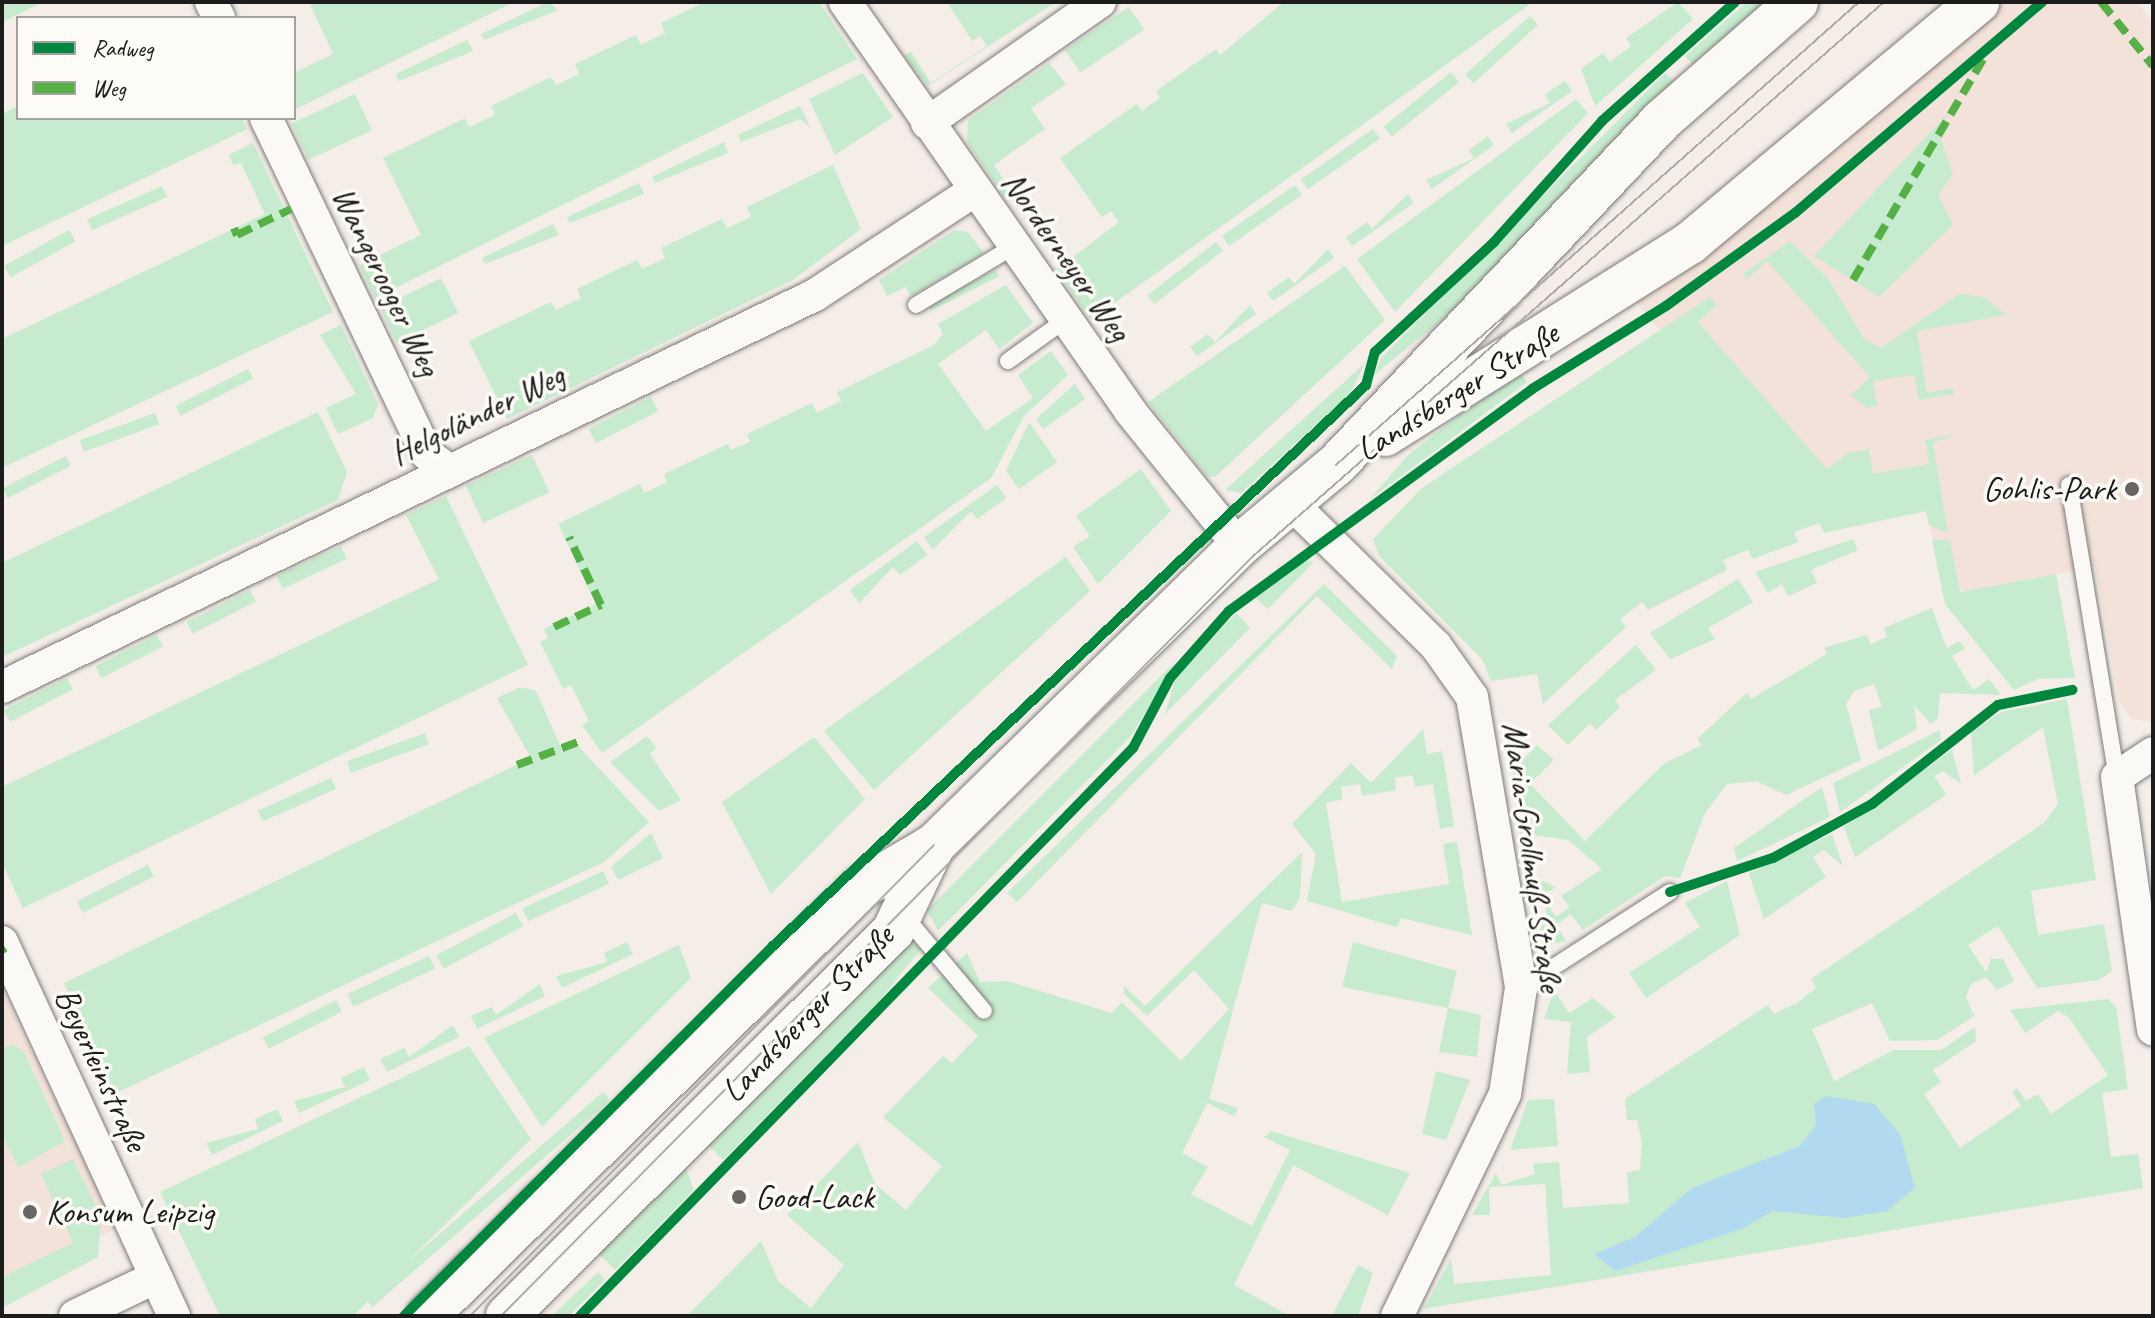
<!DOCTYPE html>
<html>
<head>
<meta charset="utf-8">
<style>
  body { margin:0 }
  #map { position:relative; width:2155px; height:1318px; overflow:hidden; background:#f4ede8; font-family:Caveat,sans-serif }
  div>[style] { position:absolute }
  .built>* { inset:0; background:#f3e2d9 }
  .green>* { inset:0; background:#c7ebce; transform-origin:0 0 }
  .water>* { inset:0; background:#b1daf1 }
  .roads { filter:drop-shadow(0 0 2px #7d7a78) drop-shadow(0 0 2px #7d7a78) }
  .service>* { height:16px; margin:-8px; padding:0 8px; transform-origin:8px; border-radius:8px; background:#faf9f6 }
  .minor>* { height:32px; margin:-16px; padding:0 16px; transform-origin:16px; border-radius:16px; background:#faf9f6 }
  .tertiary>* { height:42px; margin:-21px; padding:0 21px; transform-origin:21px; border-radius:21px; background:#faf9f6 }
  .tram>* { height:2px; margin:-1px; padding:0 1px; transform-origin:1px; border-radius:1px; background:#aeacab }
  .quiet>* { height:8px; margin-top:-4px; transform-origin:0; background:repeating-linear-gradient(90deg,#55b145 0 16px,transparent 0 24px) }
  .cycleway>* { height:10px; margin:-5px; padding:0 5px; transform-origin:5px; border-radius:5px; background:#00873e }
  .dots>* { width:22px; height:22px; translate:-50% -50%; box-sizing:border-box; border:4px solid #fdfcf7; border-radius:50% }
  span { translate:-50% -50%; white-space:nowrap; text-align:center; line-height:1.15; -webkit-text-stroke:7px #fdfcf7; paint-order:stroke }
  .street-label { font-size:34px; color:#1c1c1c }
  .poi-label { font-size:34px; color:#1c1c1c }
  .right { translate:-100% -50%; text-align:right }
  .left { translate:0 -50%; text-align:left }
  .frame { position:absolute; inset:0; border:4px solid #1c1c1c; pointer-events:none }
  .legend { position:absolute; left:16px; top:16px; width:280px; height:104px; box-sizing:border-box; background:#fdfcf7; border:2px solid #a3a29f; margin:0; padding:10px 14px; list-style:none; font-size:24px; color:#1c1c1c }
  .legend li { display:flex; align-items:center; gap:16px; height:40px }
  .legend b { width:40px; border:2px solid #a3a29f }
</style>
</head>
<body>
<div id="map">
  <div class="built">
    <div style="clip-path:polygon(2000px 2px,2137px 2px,2153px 23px,2153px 722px,2132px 719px,2119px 701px,2095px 567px,1943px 595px,1921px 479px,1790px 488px,1632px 297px,1796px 180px)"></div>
    <div style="clip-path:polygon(2px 989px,116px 1229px,2px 1283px)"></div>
  </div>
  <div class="green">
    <div style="clip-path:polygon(2px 2px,44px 2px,2px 22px)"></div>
    <div style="clip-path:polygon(309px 2px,514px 2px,294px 110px,294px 73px,333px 54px)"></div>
    <div style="clip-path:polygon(548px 2px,558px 10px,484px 40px,481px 34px)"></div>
    <div style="clip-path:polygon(705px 2px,819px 2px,857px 59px,375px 298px,359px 265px,421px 235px,383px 158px,465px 118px,469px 127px,495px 115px,491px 106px,551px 77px,556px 85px,579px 74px,575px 64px,636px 35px,641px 45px,665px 33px,661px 23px)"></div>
    <div style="clip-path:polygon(947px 2px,1056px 2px,928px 86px,904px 56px,911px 52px,931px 83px,987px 46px,980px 36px,972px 41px)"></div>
    <div style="clip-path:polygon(1284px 2px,1533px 2px,1091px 320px,1056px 270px,1119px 222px,1111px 211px,1102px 217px,1060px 158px,1137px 104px,1142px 111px,1160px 98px,1156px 91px,1216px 49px,1220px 55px)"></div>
    <div style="clip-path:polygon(1678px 2px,1693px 19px,1595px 106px,1581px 69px,1603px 53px,1610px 62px,1631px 46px,1626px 38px)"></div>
    <div style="clip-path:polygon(1747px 2px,1767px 2px,1693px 65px,1685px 56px)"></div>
    <div style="left:1129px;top:7px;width:27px;height:77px;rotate:56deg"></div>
    <div style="left:1530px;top:16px;width:12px;height:87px;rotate:48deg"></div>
    <div style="clip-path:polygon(467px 40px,473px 51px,399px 81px,396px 74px)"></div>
    <div style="clip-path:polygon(1049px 63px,1066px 84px,1031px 108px,1045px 129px,994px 165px,1012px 192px,1005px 198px,967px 142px,968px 120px)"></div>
    <div style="left:1451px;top:72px;width:13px;height:87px;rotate:51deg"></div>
    <div style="clip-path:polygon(863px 73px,893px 117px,835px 155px,809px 99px)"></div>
    <div style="clip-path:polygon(1665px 73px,1675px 82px,1464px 302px,1375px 374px,1381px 358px)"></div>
    <div style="clip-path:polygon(1565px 81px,1572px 91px,1512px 133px,1506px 124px,1550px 103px,1545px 94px)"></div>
    <div style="left:355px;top:94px;width:40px;height:70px;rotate:65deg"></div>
    <div style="clip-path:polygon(1576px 99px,1588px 113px,1395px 312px,1357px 259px)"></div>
    <div style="clip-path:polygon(18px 106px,18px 118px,242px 118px,247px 129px,2px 246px,2px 114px)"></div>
    <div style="clip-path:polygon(800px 106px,810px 127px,800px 119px,741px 142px,738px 135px)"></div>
    <div style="clip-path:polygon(1949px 112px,1938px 131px,1953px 174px,1938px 195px,1953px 225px,1879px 297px,1814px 256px)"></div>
    <div style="left:1373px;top:129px;width:12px;height:88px;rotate:55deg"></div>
    <div style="clip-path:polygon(1488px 136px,1494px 145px,1432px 189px,1426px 180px,1474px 158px,1469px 150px)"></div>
    <div style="clip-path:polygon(724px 142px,728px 153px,655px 183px,652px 177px)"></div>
    <div style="clip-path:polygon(253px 143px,333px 312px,2px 468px,2px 339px,265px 214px,241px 163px,233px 165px,229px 155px)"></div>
    <div style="clip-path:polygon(833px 165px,861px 229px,793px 280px,507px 419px,469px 341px,551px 302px,556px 310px,581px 298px,577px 289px,637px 260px,642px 269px,665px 258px,661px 248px,722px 219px,727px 228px,751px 217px,747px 207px)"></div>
    <div style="clip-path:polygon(639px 183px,644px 194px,570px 223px,567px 217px)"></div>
    <div style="left:1295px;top:185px;width:12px;height:89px;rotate:55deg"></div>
    <div style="left:162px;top:186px;width:12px;height:82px;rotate:66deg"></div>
    <div style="clip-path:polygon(1408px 194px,1414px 203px,1352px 246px,1346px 237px,1367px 222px,1372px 229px)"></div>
    <div style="clip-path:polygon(553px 224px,559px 235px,485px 264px,482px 258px)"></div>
    <div style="left:69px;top:230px;width:13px;height:74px;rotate:61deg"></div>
    <div style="clip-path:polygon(954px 230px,968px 232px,984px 253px,911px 296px,906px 287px,887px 296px,879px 280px)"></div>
    <div style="clip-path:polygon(1790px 241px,1827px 277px,1865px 340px,1881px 348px,1959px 294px,1984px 297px,2006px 315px,1917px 331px,1927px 393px,1953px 388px,1953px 394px,1919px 400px,1914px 375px,1873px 381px,1877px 406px,1867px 408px,1851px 395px,1870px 377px,1767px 261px,1747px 279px,1743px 274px)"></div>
    <div style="left:1216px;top:242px;width:11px;height:87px;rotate:52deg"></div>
    <div style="clip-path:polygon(1328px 249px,1334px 258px,1273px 301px,1267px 293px,1289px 277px,1294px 284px)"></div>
    <div style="clip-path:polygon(1345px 266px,1385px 320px,1215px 477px,1207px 476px,1148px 402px)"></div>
    <div style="left:996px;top:270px;width:7px;height:76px;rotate:63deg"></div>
    <div style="left:441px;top:278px;width:39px;height:68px;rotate:64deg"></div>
    <div style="clip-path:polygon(1006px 285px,1033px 323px,999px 349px,986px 330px,938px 364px,986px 431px,1033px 398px,1018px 375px,1051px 351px,1068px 375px,1024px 416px,991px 478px,602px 753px,582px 725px,589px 721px,571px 685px,563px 689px,540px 642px,548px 638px,544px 629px,596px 604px,558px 524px,640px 484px,644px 493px,667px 482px,664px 474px,728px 444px,731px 450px,750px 442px,747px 434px,812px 403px,817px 413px,841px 401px,837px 392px,934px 345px,943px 334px,938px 324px)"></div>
    <div style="clip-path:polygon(1710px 297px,1717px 305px,1698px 322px,1827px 469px,1848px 453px,1869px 449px,1873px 474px,1929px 464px,1925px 440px,1959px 433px,1933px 443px,1948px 533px,1929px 525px,1926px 511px,1824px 533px,1820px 523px,1794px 532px,1798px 542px,1753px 559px,1748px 550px,1723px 560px,1727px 570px,1648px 610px,1642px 602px,1620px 619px,1626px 627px,1543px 704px,1537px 674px,1491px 681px,1482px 659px,1379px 556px,1373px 539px,1422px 488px)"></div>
    <div style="clip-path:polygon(1250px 305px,1256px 314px,1197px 356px,1190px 347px,1208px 334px,1215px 342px)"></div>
    <div style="clip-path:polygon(341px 325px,378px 404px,373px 418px,338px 434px,326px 408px,356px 394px,320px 335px)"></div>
    <div style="clip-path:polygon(1365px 363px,1350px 394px,1241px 493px,1225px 490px)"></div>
    <div style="left:248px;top:369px;width:11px;height:81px;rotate:63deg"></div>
    <div style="clip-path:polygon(1518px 370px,1527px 382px,1369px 500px,1409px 454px)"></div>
    <div style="clip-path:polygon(1075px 384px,1085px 399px,1043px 429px,1036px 419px)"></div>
    <div style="left:651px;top:397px;width:16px;height:70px;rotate:63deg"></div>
    <div style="clip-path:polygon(318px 412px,347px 472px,338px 500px,2px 657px,2px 563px)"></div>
    <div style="left:155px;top:413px;width:12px;height:80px;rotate:70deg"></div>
    <div style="clip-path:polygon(1029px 422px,1057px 462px,1019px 489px,1006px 471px)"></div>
    <div style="left:532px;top:455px;width:41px;height:73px;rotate:65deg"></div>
    <div style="left:66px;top:456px;width:11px;height:71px;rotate:63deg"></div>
    <div style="clip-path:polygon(1141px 469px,1171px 511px,1098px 584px,1073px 547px,1090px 536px,1076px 516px)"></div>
    <div style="clip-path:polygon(997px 485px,1006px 498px,977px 519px,971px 511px,933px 550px,924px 537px)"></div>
    <div style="clip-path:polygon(446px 496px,528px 665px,23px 908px,2px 863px,2px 787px,439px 579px,406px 515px)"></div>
    <div style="clip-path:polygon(1853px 539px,1858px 550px,1811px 570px,1817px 583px,1788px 596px,1782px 584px,1768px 593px,1755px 572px)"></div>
    <div style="clip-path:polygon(1932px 540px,1950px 540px,1960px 592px,2056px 574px,2075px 678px,2038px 679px,2014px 690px,1945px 604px)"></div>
    <div style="clip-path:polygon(917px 541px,927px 555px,900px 575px,893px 567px,859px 603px,850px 590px)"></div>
    <div style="left:341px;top:546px;width:14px;height:71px;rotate:65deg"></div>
    <div style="clip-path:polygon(1066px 557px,1090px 591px,874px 790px,824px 731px)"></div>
    <div style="clip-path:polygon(1304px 560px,1314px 562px,1268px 609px,1255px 598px)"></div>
    <div style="clip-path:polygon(1738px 579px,1753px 602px,1708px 628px,1715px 639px,1670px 659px,1650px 633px)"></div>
    <div style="clip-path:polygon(1324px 584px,1397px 656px,1392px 669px,1317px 596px,1017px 902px,1007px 893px)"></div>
    <div style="left:250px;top:590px;width:13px;height:71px;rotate:63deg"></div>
    <div style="clip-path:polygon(1932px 608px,1947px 649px,1959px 641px,1965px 648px,1952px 656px,1973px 690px,1989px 679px,2001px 695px,1940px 693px,1938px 718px,1931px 724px,1914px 705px,1917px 729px,1878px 751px,1869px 710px,1882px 707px,1874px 684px,1854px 691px,1846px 704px,1861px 760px,1786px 795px,1756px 781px,1727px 784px,1705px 813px,1680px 878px,1665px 876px,1583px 930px,1571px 914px,1556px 925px,1566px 941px,1541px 946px,1538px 926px,1548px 924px,1545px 903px,1535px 904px,1532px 876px,1556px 887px,1542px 896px,1556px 917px,1570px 907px,1561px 896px,1602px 869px,1568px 840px,1520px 833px,1511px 757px,1519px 764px,1537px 745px,1554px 760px,1530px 784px,1585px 841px,1665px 763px,1702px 745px,1697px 739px,1747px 693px,1751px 699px,1827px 654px,1824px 648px,1867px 635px,1871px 644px,1887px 637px,1884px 628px)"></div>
    <div style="clip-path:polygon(1236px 613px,1250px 628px,1165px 714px,1176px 677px)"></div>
    <div style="left:157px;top:635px;width:13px;height:69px;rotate:63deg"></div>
    <div style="clip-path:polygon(1636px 645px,1656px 670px,1615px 700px,1620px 707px,1596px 730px,1590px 723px,1568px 745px,1548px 725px)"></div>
    <div style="clip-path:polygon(1177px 660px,1131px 736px,938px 931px,927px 910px)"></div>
    <div style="left:67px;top:678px;width:13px;height:71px;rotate:63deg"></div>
    <div style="clip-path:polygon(521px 687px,536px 691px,563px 752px,578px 746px,649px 822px,604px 862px,114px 1094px,64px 983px,531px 758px,497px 698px)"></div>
    <div style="clip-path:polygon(2067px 699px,2096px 880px,2031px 891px,2038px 935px,2104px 924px,2112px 971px,2099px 980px,2037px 988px,1998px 926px,1968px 945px,1986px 972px,1991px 959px,2003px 959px,2014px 981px,1997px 990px,1986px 977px,1971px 984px,1966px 997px,1974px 1016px,1937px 1040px,1890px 1041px,1872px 1003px,1812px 1029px,1834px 1081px,1894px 1050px,1941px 1050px,1975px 1027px,1976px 1041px,1933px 1070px,1941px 1082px,1924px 1094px,1960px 1148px,2021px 1106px,2012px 1092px,2017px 1088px,2026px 1101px,2038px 1094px,2051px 1114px,2108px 1075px,2069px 1018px,2058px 1011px,2025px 1033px,2010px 1010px,2108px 999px,2116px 1007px,2128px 1089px,2102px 1093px,2111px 1157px,2138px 1154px,2143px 1188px,1424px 1309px,1451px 1258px,1454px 1284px,1551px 1275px,1545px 1184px,1489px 1187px,1490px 1215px,1472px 1215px,1496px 1173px,1502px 1185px,1535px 1174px,1533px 1164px,1559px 1162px,1563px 1208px,1629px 1203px,1627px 1172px,1640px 1170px,1642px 1142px,1637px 1120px,1627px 1120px,1625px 1099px,1768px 1005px,1774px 1014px,1797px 1003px,1816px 988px,1811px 979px,2044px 823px,2058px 804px,2043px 727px,1974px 775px,1971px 732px,2001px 712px)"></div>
    <div style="clip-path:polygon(1423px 729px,1427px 754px,1442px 751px,1454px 826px,1440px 829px,1433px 784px,1415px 787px,1412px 775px,1395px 778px,1396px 790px,1362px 796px,1360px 784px,1341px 787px,1343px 799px,1326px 803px,1342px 902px,1449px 884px,1443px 844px,1457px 842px,1472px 935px,1401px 918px,1397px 927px,1307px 901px,1316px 854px,1292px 824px,1351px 763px,1371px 783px)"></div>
    <div style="clip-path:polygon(1940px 730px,1941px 740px,1840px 812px,1833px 783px)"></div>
    <div style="left:425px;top:733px;width:12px;height:83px;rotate:70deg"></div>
    <div style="clip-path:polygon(647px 736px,656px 748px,650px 754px,681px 800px,659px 811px,610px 762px)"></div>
    <div style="clip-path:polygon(814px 737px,865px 799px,771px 894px,722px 802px)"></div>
    <div style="clip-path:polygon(1952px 750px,1961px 784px,1943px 771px,1934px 776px,1946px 795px,1855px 857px,1844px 827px)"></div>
    <div style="left:331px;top:778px;width:12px;height:80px;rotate:66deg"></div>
    <div style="clip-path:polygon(1822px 787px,1830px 817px,1737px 861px,1734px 848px)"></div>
    <div style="clip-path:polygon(651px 833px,663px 858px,618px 880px,611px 867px)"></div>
    <div style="clip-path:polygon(1832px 834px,1843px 866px,1824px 850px,1813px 857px,1826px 877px,1764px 919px,1749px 873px)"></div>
    <div style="clip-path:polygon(1302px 852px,1300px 898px,1291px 911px,1262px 903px,1209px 1099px,1238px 1108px,1234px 1116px,1207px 1103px,1182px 1153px,1208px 1167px,1191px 1194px,1252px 1226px,1290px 1150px,1264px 1137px,1271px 1131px,1410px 1173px,1388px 1215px,1293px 1165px,1234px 1285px,1290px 1316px,689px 1314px,761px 1241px,778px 1281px,811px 1308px,844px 1265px,787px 1215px,858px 1142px,875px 1184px,906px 1210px,942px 1166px,883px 1117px,943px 1056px,952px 1063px,978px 1036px,928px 988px,967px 953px,980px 982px,1007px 981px,1112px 1013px,1122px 1002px,1181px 1061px,1229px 1009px,1194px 970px,1147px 1016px,1124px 994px,1124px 986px,1145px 1006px)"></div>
    <div style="left:148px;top:865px;width:13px;height:80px;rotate:63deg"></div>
    <div style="left:603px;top:871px;width:14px;height:89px;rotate:65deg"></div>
    <div style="clip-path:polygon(1727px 881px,1740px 935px,1646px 998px,1629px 973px,1700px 927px,1685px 903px)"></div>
    <div style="left:516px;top:913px;width:15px;height:90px;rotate:62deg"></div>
    <div style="clip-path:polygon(911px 939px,921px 949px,879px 1001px,723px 1160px,696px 1133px)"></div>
    <div style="clip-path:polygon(627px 942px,633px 954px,562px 988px,556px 976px,607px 962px,604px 953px)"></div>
    <div style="clip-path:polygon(1353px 942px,1457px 971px,1448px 1008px,1481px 1015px,1477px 1057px,1439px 1052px,1448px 1008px,1342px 987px)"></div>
    <div style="clip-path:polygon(679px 945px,691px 978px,542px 1127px,484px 1038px)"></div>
    <div style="left:429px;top:956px;width:14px;height:90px;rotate:65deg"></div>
    <div style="clip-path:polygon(540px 984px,545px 996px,477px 1029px,471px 1016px,492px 1007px,496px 1015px)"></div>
    <div style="clip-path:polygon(1554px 990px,1569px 1013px,1593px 998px,1616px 1017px,1587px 1037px,1590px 1072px,1567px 1074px,1571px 1022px,1544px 1019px)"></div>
    <div style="left:336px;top:1000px;width:13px;height:82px;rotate:63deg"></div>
    <div style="clip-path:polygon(453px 1025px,459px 1037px,387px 1072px,380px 1059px,404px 1048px,409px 1057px)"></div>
    <div style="clip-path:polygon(12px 1045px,23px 1050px,65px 1141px,18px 1168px,2px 1134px,2px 1049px)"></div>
    <div style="clip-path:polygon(469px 1046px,531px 1139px,353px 1316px,220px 1316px,160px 1192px)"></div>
    <div style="clip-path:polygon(364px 1067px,370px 1080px,299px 1113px,294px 1101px,345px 1087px,341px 1078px)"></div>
    <div style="clip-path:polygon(1436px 1071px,1470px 1080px,1446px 1140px,1422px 1134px)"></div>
    <div style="left:603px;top:1092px;width:11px;height:315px;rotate:49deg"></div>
    <div style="clip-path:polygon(1554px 1099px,1558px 1146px,1510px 1150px,1528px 1100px)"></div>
    <div style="clip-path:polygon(277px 1109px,283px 1121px,212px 1155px,206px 1143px,258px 1129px,255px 1119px)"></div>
    <div style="clip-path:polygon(73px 1159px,101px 1216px,98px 1257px,2px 1308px,2px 1277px,73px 1243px,41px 1174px)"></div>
    <div style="clip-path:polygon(686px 1168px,694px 1190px,615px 1270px,598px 1253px)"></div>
    <div style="clip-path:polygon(1358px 1265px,1373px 1273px,1358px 1316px,1332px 1316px)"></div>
    <div style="clip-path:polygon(598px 1272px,605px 1280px,569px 1316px,552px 1316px)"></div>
  </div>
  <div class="water">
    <div style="clip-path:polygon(1826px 1096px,1874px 1104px,1900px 1134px,1915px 1188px,1887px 1211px,1845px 1218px,1773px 1211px,1742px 1229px,1615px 1271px,1594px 1254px,1635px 1237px,1692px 1188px,1800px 1146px,1816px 1125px,1814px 1104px)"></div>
  </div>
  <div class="roads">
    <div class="service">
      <div style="left:916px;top:305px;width:114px;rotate:-31deg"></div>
      <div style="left:1008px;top:361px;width:70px;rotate:-35.7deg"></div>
      <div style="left:2069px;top:485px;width:296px;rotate:80.7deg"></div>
      <div style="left:903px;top:914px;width:126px;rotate:50.1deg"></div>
      <div style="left:1521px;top:988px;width:177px;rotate:-32.8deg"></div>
    </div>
    <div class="minor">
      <div style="left:211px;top:2px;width:18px;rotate:63deg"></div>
      <div style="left:845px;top:2px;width:499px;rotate:55.1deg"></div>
      <div style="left:1130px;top:411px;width:174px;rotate:51.1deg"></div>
      <div style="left:266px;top:118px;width:373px;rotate:64.4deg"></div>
      <div style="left:427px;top:454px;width:25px;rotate:37deg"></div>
      <div style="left:927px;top:123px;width:211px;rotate:-35deg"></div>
      <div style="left:1292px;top:504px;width:202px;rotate:44.6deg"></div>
      <div style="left:1436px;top:646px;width:62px;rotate:54.8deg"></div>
      <div style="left:1472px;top:697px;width:295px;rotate:80.4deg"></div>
      <div style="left:1521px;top:988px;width:107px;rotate:98.6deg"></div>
      <div style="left:1505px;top:1094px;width:247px;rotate:115.9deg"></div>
      <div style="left:2px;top:687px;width:903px;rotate:-25.74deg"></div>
      <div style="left:815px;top:295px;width:190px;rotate:-33.2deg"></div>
      <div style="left:2153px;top:753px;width:43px;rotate:146.3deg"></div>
      <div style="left:2117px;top:777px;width:255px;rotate:81.9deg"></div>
      <div style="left:2px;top:942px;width:412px;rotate:65.3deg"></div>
      <div style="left:75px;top:1316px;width:90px;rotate:-25.7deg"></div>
    </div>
    <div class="tertiary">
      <div style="left:1385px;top:435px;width:360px;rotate:-32.2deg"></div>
      <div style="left:1690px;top:243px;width:376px;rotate:-39.9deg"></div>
      <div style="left:427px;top:1316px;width:610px;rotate:-44.6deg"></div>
      <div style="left:861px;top:888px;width:85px;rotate:-30.5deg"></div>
      <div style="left:934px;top:845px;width:427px;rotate:-44.4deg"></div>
      <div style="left:1239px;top:546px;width:126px;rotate:-39.9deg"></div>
      <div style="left:1336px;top:465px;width:473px;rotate:-46.6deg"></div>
      <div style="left:1661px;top:121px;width:181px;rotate:-41.2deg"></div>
      <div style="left:507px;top:1316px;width:545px;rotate:-44.93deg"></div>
      <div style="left:893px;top:931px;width:95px;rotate:-64.5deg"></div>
    </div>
  </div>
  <div class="tram">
    <div style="left:1336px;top:465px;width:698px;rotate:-41.52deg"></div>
    <div style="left:470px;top:1316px;width:661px;rotate:-45.43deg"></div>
    <div style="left:501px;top:1316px;width:1068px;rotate:-45.3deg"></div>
    <div style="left:1252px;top:557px;width:841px;rotate:-41.29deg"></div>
  </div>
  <div class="quiet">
    <div style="left:2101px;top:2px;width:82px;rotate:50.9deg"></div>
    <div style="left:234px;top:228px;width:8px;rotate:67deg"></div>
    <div style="left:237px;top:235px;width:60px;rotate:-25.7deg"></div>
    <div style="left:1853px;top:280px;width:256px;rotate:-59.5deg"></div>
    <div style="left:554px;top:627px;width:52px;rotate:-25.1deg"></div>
    <div style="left:601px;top:605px;width:75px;rotate:-115.2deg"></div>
    <div style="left:517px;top:765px;width:68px;rotate:-20.6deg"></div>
    <div style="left:2px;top:950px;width:4px;rotate:-34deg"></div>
  </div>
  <div class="cycleway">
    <div style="left:1670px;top:892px;width:108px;rotate:-18.3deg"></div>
    <div style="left:1773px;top:858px;width:113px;rotate:-28.6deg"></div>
    <div style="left:1872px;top:804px;width:160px;rotate:-38.2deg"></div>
    <div style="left:1998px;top:705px;width:76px;rotate:-11.5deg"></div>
    <div style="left:404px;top:1316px;width:523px;rotate:-45.08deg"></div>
    <div style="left:773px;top:946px;width:816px;rotate:-43.41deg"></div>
    <div style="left:1366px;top:385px;width:34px;rotate:-75deg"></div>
    <div style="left:1375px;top:352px;width:162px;rotate:-42.7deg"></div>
    <div style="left:1494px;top:242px;width:162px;rotate:-48.2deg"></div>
    <div style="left:1602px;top:121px;width:178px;rotate:-41.8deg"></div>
    <div style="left:580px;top:1316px;width:793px;rotate:-45.77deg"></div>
    <div style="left:1133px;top:748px;width:79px;rotate:-62.1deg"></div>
    <div style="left:1170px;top:678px;width:89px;rotate:-48.6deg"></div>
    <div style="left:1229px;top:611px;width:376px;rotate:-36.2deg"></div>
    <div style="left:1532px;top:389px;width:158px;rotate:-31.8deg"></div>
    <div style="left:1666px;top:306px;width:159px;rotate:-35.8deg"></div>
    <div style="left:1795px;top:213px;width:325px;rotate:-40.5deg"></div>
  </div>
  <div class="dots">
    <div style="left:2132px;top:489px;background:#686563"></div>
    <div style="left:739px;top:1197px;background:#686563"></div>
    <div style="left:30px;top:1212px;background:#686563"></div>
  </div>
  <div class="street-label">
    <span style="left:1067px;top:256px;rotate:55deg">Norderneyer Weg</span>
    <span style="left:387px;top:281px;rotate:64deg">Wangerooger Weg</span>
    <span style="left:1457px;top:391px;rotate:-32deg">Landsberger Straße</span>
    <span style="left:477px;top:414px;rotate:-26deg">Helgoländer Weg</span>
    <span style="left:1533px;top:857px;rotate:82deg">Maria-Grollmuß-Straße</span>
    <span style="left:807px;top:1013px;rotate:-46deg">Landsberger Straße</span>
    <span style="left:102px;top:1069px;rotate:65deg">Beyerleinstraße</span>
  </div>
  <div class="poi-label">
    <span class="right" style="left:2116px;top:489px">Gohlis-Park</span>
    <span class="left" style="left:755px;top:1197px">Good-Lack</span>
    <span class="left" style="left:46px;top:1212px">Konsum Leipzig</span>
  </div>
  <div class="frame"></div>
  <ul class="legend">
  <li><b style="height:10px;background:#00873e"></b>Radweg</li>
  <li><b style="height:10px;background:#55b145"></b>Weg</li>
  </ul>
</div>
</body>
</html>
